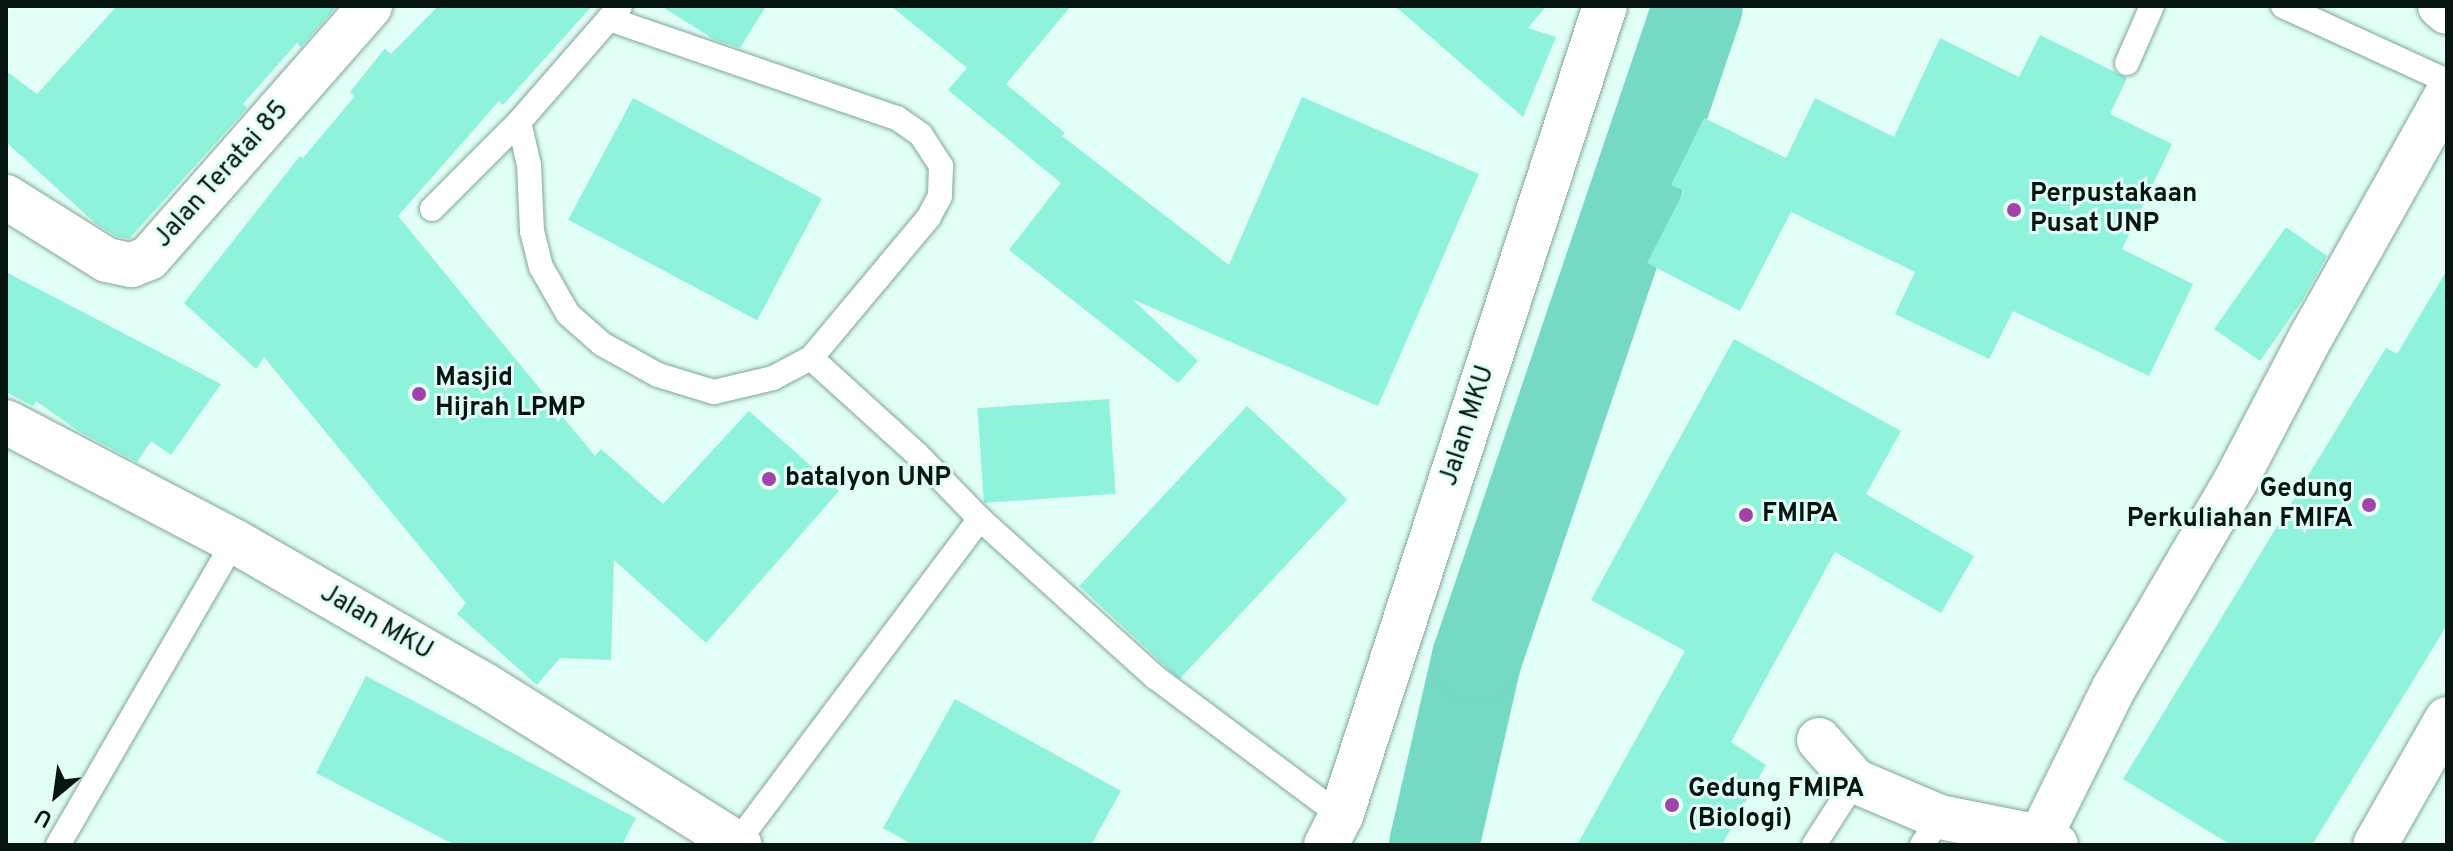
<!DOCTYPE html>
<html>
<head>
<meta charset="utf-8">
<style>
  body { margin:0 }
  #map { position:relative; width:2453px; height:851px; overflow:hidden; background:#e1fff7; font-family:Overpass,sans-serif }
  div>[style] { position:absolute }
  .river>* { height:90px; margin:-45px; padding:0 45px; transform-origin:45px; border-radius:45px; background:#75d9c3 }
  .building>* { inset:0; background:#8ff3dc; transform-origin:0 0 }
  .roads { filter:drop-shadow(0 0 2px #82a59b) drop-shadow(0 0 2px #82a59b) }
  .service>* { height:24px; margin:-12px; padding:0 12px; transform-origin:12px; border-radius:12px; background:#fff }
  .minor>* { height:44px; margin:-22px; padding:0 22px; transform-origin:22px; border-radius:22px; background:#fff }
  .dots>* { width:22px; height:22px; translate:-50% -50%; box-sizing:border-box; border:4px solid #e1fff7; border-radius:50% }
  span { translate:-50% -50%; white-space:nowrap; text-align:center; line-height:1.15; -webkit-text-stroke:6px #e1fff7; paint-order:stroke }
  .street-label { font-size:26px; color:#071512 }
  .poi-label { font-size:26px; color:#071512; font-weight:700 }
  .left { translate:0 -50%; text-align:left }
  .right { translate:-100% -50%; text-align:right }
  .frame { position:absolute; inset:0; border:8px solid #071512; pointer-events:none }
  .north { position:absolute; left:16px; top:755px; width:80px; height:80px; -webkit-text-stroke:6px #e1fff7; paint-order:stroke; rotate:209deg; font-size:22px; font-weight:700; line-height:32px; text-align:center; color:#071512 }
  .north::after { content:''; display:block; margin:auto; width:28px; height:36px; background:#071512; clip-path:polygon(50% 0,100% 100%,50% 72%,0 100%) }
</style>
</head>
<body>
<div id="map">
  <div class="river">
    <div style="left:1434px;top:845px;width:192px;rotate:-77.1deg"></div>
    <div style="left:1477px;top:658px;width:688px;rotate:-71.28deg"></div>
  </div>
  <div class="building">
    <div style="clip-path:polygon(117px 6px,337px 6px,301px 47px,297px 43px,243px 104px,247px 108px,129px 239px,116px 236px,95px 223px,6px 142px,6px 71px,37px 94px)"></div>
    <div style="clip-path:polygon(438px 6px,592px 6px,503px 105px,499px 101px,398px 216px,595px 456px,601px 449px,663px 504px,749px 411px,839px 491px,706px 643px,614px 560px,611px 660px,560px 658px,537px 685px,457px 614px,466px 603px,264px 357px,256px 369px,184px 303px,300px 156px,303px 158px,355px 96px,350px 92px,385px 48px,391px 54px)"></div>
    <div style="clip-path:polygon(661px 6px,766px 6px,740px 48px,715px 40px)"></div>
    <div style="clip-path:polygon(891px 6px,1071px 6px,1006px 84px,1065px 133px,1062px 136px,1229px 265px,1302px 97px,1479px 174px,1378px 406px,1132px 299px,1198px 361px,1178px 383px,1009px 250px,1061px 183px,948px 90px,967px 68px)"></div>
    <div style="clip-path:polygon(1395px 6px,1546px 6px,1528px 28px,1556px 37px,1523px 117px)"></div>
    <div style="clip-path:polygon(2040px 35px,2127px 78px,2110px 114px,2172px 144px,2122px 249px,2193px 284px,2149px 376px,2013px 311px,1989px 359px,1895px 314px,1915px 272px,1791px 212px,1740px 311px,1647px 263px,1684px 191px,1671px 185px,1704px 118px,1786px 158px,1815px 98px,1894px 137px,1940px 38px,2019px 77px)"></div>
    <div style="left:633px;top:98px;width:214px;height:138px;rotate:28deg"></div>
    <div style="clip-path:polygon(2286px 227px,2327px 256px,2302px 301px,2260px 361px,2214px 329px)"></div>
    <div style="clip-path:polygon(2447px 270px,2447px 625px,2312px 845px,2231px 845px,2123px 779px,2386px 348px,2397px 354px)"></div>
    <div style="clip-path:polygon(6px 272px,221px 384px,171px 455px,151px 441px,137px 462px,80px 432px,36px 401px,33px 406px,6px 392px)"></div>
    <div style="clip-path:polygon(1734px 339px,1901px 431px,1866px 494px,1974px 556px,1941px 613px,1835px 552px,1731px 742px,1766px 765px,1722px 845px,1577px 845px,1685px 651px,1591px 600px)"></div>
    <div style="left:1109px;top:399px;width:95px;height:132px;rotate:86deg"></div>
    <div style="left:1247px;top:406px;width:137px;height:246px;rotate:43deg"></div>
    <div style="clip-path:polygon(366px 676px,636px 818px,622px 845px,455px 845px,316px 773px)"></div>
    <div style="clip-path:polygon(955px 699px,1121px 791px,1091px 845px,913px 845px,883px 828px)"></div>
  </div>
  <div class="roads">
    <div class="service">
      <div style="left:620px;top:6px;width:17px;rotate:130deg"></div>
      <div style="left:609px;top:19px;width:305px;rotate:19deg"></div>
      <div style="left:897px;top:118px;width:29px;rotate:35deg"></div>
      <div style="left:921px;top:135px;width:37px;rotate:57deg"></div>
      <div style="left:941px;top:166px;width:30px;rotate:92deg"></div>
      <div style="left:940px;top:196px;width:24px;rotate:118deg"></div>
      <div style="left:929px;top:217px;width:184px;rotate:129.9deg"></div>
      <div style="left:811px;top:358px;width:143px;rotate:42.2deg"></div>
      <div style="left:917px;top:454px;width:91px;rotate:45.9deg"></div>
      <div style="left:2283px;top:6px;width:180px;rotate:24.6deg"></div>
      <div style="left:2127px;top:63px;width:62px;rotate:-66.3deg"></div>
      <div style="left:519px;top:122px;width:44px;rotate:76.9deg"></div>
      <div style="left:529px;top:165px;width:66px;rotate:87.4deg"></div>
      <div style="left:532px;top:231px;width:37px;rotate:76deg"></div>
      <div style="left:541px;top:267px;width:54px;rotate:60.1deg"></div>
      <div style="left:568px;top:314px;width:45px;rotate:41.4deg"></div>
      <div style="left:602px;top:344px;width:64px;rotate:29deg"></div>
      <div style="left:658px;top:375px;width:59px;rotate:16.9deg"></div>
      <div style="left:714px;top:392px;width:61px;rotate:-13.3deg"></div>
      <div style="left:773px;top:378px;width:43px;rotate:-27.8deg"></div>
      <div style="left:432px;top:209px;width:123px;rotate:-45deg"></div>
      <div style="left:519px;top:122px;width:137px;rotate:-48.9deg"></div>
      <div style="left:58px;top:845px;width:351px;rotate:-59.9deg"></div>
      <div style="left:735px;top:845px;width:408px;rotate:-53.1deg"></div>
      <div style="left:980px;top:519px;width:236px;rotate:42.1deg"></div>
      <div style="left:1155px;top:677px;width:232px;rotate:36.8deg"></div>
      <div style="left:1814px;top:845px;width:76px;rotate:-57.4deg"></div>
      <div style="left:1922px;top:845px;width:33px;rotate:-57deg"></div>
    </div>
    <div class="minor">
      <div style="left:2440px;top:6px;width:9px;rotate:41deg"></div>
      <div style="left:6px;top:197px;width:119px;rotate:32deg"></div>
      <div style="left:107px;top:260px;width:25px;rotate:12deg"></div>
      <div style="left:131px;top:265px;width:19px;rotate:-21deg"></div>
      <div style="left:149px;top:258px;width:335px;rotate:-48.7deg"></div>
      <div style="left:6px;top:422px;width:257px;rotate:27.6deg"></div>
      <div style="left:234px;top:541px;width:287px;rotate:29.9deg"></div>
      <div style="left:483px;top:684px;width:303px;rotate:32.1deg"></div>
      <div style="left:1819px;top:740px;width:55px;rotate:48.7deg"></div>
      <div style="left:1855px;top:781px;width:92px;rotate:23deg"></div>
      <div style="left:1940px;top:817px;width:102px;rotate:11.3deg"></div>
      <div style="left:1326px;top:845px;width:33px;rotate:-63deg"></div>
      <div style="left:1341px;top:816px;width:852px;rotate:-71.95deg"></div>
      <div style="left:2056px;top:845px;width:18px;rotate:-153deg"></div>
      <div style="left:2040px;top:837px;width:166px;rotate:-63.6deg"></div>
      <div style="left:2114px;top:688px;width:239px;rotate:-59.6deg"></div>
      <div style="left:2235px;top:482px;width:166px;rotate:-62.4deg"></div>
      <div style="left:2312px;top:335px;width:276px;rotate:-60.7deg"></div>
      <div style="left:2375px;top:845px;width:145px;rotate:-60.3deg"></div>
    </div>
  </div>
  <div class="dots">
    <div style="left:2014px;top:210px;background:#a243ab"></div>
    <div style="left:419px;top:394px;background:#a243ab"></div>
    <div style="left:769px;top:479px;background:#a243ab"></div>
    <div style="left:2369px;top:505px;background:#a243ab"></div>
    <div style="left:1746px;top:515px;background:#a243ab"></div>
    <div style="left:1672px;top:805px;background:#a243ab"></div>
  </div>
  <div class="street-label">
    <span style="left:222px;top:175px;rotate:-48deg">Jalan Teratai 85</span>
    <span style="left:1468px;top:426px;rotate:-72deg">Jalan MKU</span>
    <span style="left:376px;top:623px;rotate:30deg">Jalan MKU</span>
  </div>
  <div class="poi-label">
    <span class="left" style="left:2030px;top:210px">Perpustakaan<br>Pusat UNP</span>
    <span class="left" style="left:435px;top:394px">Masjid<br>Hijrah LPMP</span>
    <span class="left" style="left:785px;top:479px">batalyon UNP</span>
    <span class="right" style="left:2353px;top:505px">Gedung<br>Perkuliahan FMIFA</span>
    <span class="left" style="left:1762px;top:515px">FMIPA</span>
    <span class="left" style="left:1688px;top:805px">Gedung FMIPA<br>(Biologi)</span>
  </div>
  <div class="frame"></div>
  <div class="north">U</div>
</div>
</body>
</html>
